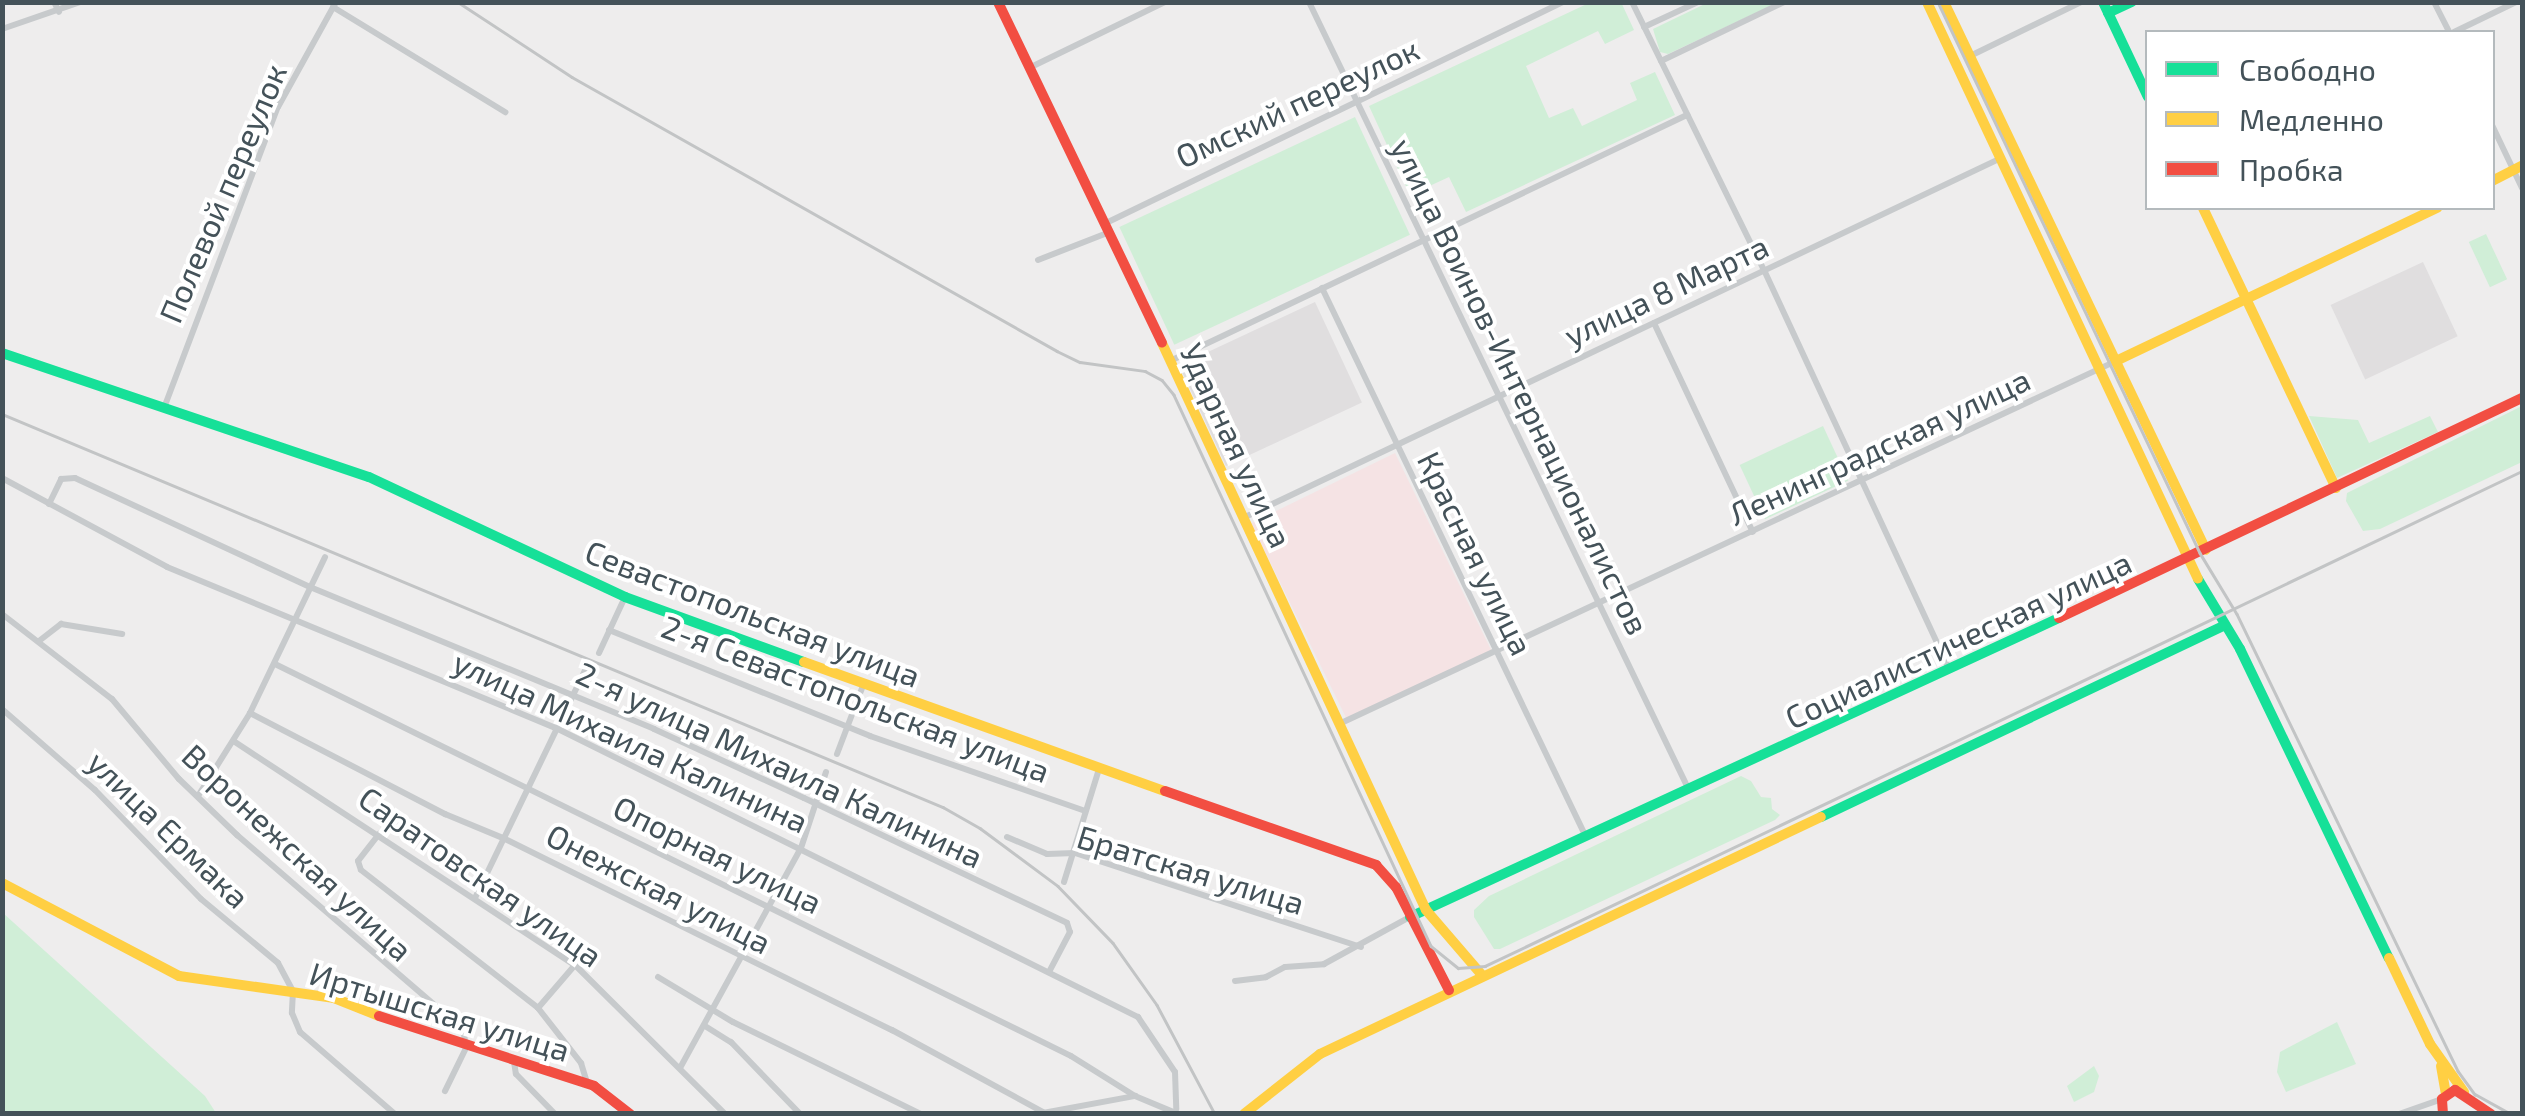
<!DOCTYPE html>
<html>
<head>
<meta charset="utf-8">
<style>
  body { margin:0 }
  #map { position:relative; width:2525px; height:1116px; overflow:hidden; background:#eeeded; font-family:"Exo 2",sans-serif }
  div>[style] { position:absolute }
  .education>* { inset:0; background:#e0dedf; transform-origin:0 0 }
  .medical>* { inset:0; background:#f5e3e4; transform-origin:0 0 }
  .green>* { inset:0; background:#d0eed7; transform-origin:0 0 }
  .street>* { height:6px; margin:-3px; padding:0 3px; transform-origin:3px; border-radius:3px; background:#c7cacc }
  .fast>* { height:10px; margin:-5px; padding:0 5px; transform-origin:5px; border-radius:5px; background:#16e098 }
  .slow>* { height:10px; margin:-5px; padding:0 5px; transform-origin:5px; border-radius:5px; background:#ffcf43 }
  .jam>* { height:10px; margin:-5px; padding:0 5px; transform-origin:5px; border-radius:5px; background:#f24e42 }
  .tram>* { height:2.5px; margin:-1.25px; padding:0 1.25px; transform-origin:1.25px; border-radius:1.25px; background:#c2c4c5 }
  .rail>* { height:2.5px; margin:-1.25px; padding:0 1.25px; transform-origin:1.25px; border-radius:1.25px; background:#c2c4c5 }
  span { translate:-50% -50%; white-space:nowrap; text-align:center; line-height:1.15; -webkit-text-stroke:8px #fff; paint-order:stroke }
  .street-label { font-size:32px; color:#445259 }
  .frame { position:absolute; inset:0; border:5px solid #445259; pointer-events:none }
  .legend { position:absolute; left:2145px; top:30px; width:350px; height:180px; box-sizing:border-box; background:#fff; border:2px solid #b4babd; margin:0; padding:12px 18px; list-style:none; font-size:30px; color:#445259 }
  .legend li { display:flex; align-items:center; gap:20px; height:50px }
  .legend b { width:50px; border:2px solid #b4babd }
</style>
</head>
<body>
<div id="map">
  <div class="education">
    <div style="left:2423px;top:262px;width:82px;height:102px;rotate:65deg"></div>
    <div style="left:1315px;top:302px;width:111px;height:150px;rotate:65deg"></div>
  </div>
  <div class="medical">
    <div style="left:1395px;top:453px;width:222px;height:160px;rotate:64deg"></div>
  </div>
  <div class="green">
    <div style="clip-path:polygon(1621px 2px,1634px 30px,1605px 44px,1598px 31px,1526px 66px,1549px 118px,1573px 108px,1582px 126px,1637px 100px,1630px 83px,1655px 72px,1675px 115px,1466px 212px,1449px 177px,1410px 195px,1369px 106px,1589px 3px)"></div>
    <div style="clip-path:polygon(1707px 3px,1777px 3px,1668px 54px,1660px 52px,1653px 29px)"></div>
    <div style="left:1355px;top:117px;width:130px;height:260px;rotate:65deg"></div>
    <div style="left:2486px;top:234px;width:50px;height:19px;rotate:65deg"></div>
    <div style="clip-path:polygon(2522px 406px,2522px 462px,2380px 529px,2363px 531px,2346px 501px,2347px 493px)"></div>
    <div style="clip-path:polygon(2309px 416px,2358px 420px,2369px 443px,2430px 416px,2438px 432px,2337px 478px)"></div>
    <div style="left:1823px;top:426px;width:60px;height:92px;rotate:65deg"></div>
    <div style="clip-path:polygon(1741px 776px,1751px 781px,1761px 797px,1771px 798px,1772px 809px,1780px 815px,1775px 820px,1500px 949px,1494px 949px,1474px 917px,1474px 910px,1489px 896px)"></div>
    <div style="clip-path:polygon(3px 913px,205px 1096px,216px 1113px,3px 1113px)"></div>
    <div style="clip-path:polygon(2337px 1022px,2356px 1064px,2286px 1092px,2277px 1072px,2280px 1052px)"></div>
    <div style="clip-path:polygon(2094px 1066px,2099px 1076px,2094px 1092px,2074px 1102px,2067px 1086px)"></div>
  </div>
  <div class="street">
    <div style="left:54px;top:2px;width:11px;rotate:63deg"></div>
    <div style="left:1309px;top:2px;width:875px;rotate:64.26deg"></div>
    <div style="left:1632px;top:2px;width:299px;rotate:63.8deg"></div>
    <div style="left:1764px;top:270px;width:441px;rotate:65.1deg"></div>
    <div style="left:2434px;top:2px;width:34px;rotate:63deg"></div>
    <div style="left:333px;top:7px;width:202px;rotate:31.4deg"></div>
    <div style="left:1644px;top:27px;width:60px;rotate:-24.8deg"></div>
    <div style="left:2px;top:29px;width:83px;rotate:-19.1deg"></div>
    <div style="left:2454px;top:32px;width:69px;rotate:-25.8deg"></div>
    <div style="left:1970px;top:56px;width:123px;rotate:-25.9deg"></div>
    <div style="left:1661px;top:61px;width:136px;rotate:-25.6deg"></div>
    <div style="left:1029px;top:68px;width:151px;rotate:-25.9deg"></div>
    <div style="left:2492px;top:125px;width:70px;rotate:64.5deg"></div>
    <div style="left:1106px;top:223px;width:508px;rotate:-25.81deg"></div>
    <div style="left:1038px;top:260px;width:77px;rotate:-21.3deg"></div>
    <div style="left:1322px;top:288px;width:609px;rotate:64.32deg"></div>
    <div style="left:1654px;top:323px;width:231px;rotate:64.7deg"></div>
    <div style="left:1170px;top:361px;width:573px;rotate:-25.45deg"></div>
    <div style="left:164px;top:408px;width:322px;rotate:-69.3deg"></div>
    <div style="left:278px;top:107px;width:120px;rotate:-61.1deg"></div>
    <div style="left:2px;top:478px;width:187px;rotate:28.3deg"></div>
    <div style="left:167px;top:567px;width:421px;rotate:22.5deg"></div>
    <div style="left:556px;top:728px;width:650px;rotate:26.41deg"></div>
    <div style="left:1138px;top:1017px;width:66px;rotate:56.1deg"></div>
    <div style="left:1175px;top:1072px;width:37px;rotate:88deg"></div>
    <div style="left:49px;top:504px;width:28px;rotate:-64deg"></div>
    <div style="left:61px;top:479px;width:14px;rotate:-4deg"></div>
    <div style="left:75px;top:478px;width:259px;rotate:24.9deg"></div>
    <div style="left:310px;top:587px;width:372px;rotate:22.4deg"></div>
    <div style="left:654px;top:729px;width:165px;rotate:24.7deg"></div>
    <div style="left:804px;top:798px;width:291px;rotate:25.4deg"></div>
    <div style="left:1067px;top:923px;width:9px;rotate:72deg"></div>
    <div style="left:1070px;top:932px;width:45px;rotate:117.7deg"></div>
    <div style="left:1243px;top:518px;width:839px;rotate:-25.4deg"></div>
    <div style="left:2px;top:614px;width:139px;rotate:37.7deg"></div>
    <div style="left:112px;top:699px;width:104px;rotate:50.1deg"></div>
    <div style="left:179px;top:779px;width:81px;rotate:44deg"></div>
    <div style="left:237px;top:835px;width:285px;rotate:40.7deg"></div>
    <div style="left:453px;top:1021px;width:17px;rotate:50deg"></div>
    <div style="left:464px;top:1034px;width:14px;rotate:82deg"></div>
    <div style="left:466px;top:1048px;width:48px;rotate:116deg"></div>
    <div style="left:609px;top:630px;width:282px;rotate:22.1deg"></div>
    <div style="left:870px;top:736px;width:228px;rotate:19.2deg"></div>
    <div style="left:39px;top:641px;width:28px;rotate:-38deg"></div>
    <div style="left:61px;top:624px;width:62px;rotate:9.3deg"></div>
    <div style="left:599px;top:653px;width:62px;rotate:-65.1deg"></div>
    <div style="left:275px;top:664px;width:887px;rotate:26.22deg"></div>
    <div style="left:1071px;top:1056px;width:75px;rotate:32deg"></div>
    <div style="left:2px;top:709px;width:123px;rotate:41.1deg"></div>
    <div style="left:95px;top:790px;width:152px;rotate:45.8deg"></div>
    <div style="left:201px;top:899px;width:100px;rotate:39.7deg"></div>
    <div style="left:278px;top:963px;width:32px;rotate:62deg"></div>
    <div style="left:293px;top:991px;width:22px;rotate:93deg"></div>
    <div style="left:292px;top:1013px;width:21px;rotate:67deg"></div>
    <div style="left:300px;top:1032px;width:125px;rotate:40.8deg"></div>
    <div style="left:250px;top:713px;width:220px;rotate:27.4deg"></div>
    <div style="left:445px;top:814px;width:63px;rotate:22.5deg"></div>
    <div style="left:503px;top:838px;width:434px;rotate:26.3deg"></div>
    <div style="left:892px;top:1030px;width:172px;rotate:28.5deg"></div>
    <div style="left:1339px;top:724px;width:858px;rotate:-25.04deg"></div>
    <div style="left:235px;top:742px;width:407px;rotate:33.3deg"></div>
    <div style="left:575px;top:965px;width:211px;rotate:44.8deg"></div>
    <div style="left:837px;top:754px;width:76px;rotate:-69.2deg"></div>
    <div style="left:198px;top:796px;width:98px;rotate:-57.9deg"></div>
    <div style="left:250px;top:713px;width:173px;rotate:-64.3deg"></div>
    <div style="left:379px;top:834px;width:34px;rotate:128deg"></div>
    <div style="left:358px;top:861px;width:9px;rotate:72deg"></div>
    <div style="left:361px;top:870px;width:224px;rotate:37.9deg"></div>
    <div style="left:538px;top:1008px;width:70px;rotate:52deg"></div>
    <div style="left:581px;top:1063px;width:21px;rotate:73deg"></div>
    <div style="left:1007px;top:837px;width:43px;rotate:23deg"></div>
    <div style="left:1047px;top:854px;width:28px;rotate:-2deg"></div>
    <div style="left:1075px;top:853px;width:301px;rotate:18.2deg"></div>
    <div style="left:1064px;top:882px;width:118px;rotate:-72.8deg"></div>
    <div style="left:475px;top:898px;width:260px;rotate:-64.2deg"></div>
    <div style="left:658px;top:977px;width:87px;rotate:31deg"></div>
    <div style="left:733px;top:1022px;width:209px;rotate:26.1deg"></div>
    <div style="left:1235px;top:981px;width:31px;rotate:-7deg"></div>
    <div style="left:1266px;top:977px;width:21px;rotate:-28deg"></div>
    <div style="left:1285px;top:967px;width:39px;rotate:-4deg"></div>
    <div style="left:1324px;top:964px;width:98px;rotate:-28.7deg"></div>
    <div style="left:538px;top:1008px;width:57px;rotate:-49.3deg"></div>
    <div style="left:705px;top:1026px;width:31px;rotate:32deg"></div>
    <div style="left:731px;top:1042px;width:100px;rotate:46.2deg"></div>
    <div style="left:514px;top:1062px;width:12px;rotate:81deg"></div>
    <div style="left:516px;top:1074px;width:56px;rotate:45.7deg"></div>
    <div style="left:680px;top:1068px;width:251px;rotate:-61.2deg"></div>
    <div style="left:801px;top:848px;width:80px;rotate:-71.8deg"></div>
    <div style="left:1043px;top:1113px;width:94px;rotate:-10.5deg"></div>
    <div style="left:1135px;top:1096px;width:47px;rotate:22.7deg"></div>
    <div style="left:2399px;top:1114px;width:46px;rotate:-19.2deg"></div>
  </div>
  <div class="fast">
    <div style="left:2103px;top:2px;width:105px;rotate:64.7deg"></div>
    <div style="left:2108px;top:13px;width:26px;rotate:-25deg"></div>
    <div style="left:2px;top:353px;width:387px;rotate:18.7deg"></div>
    <div style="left:369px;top:477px;width:283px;rotate:25.1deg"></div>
    <div style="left:625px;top:597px;width:190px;rotate:20deg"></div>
    <div style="left:2198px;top:579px;width:82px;rotate:59deg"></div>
    <div style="left:2240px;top:649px;width:343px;rotate:64.3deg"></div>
    <div style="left:1821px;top:817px;width:444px;rotate:-25.4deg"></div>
    <div style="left:1410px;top:917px;width:715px;rotate:-24.74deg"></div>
  </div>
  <div class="slow">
    <div style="left:1927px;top:2px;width:637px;rotate:64.84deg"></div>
    <div style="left:1944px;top:2px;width:607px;rotate:64.45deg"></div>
    <div style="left:2492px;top:181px;width:34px;rotate:-27deg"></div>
    <div style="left:2203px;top:208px;width:310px;rotate:64.6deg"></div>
    <div style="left:1162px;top:343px;width:625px;rotate:65.03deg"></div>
    <div style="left:1426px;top:910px;width:86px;rotate:49.3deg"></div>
    <div style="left:2116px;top:361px;width:356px;rotate:-25.5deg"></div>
    <div style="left:804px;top:662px;width:383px;rotate:19.7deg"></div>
    <div style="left:2px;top:883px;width:200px;rotate:27.7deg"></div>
    <div style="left:179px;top:976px;width:157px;rotate:8.1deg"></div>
    <div style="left:334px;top:998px;width:48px;rotate:21.8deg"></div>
    <div style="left:2389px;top:958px;width:95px;rotate:64.5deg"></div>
    <div style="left:2430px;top:1044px;width:59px;rotate:54.7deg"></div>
    <div style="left:2441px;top:1066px;width:28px;rotate:80deg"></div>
    <div style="left:1244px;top:1114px;width:97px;rotate:-38.3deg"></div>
    <div style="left:1320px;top:1054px;width:554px;rotate:-25.32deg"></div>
  </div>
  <div class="jam">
    <div style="left:998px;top:2px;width:378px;rotate:64.3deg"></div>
    <div style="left:2059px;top:618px;width:513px;rotate:-25.42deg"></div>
    <div style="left:1165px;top:791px;width:224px;rotate:19.3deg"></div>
    <div style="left:1376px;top:865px;width:30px;rotate:48deg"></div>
    <div style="left:1396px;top:887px;width:116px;rotate:62.8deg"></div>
    <div style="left:379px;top:1016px;width:226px;rotate:18deg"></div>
    <div style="left:594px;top:1086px;width:46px;rotate:37.9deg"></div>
    <div style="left:2443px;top:1114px;width:15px;rotate:-94deg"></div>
    <div style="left:2442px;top:1099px;width:16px;rotate:-35deg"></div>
    <div style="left:2455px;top:1090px;width:43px;rotate:33.7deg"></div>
  </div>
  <div class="tram">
    <div style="left:458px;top:2px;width:136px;rotate:33.3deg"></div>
    <div style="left:572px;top:77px;width:557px;rotate:29.46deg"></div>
    <div style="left:1057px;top:351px;width:25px;rotate:26deg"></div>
    <div style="left:1080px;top:362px;width:66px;rotate:7.9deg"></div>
    <div style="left:1145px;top:371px;width:19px;rotate:28deg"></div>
    <div style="left:1162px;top:380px;width:19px;rotate:51deg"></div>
    <div style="left:1174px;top:395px;width:608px;rotate:64.99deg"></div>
    <div style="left:1431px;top:946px;width:35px;rotate:39deg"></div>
    <div style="left:1458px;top:968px;width:27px;rotate:-4deg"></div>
    <div style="left:1485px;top:966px;width:1149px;rotate:-25.52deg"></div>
    <div style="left:1938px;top:2px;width:610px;rotate:64.57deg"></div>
    <div style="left:2200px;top:553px;width:71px;rotate:58.8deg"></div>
    <div style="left:2237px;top:614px;width:508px;rotate:64.19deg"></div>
    <div style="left:2458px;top:1071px;width:29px;rotate:54deg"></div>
    <div style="left:2475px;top:1094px;width:41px;rotate:29.1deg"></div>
  </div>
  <div class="rail">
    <div style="left:2px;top:414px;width:1020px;rotate:22.67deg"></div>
    <div style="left:943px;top:807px;width:43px;rotate:29.6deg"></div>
    <div style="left:980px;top:828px;width:97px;rotate:36.6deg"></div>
    <div style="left:1058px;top:886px;width:79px;rotate:46deg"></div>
    <div style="left:1113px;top:943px;width:76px;rotate:54.6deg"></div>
    <div style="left:1157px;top:1005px;width:123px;rotate:62deg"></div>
  </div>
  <div class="street-label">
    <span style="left:1297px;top:102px;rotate:-25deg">Омский переулок</span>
    <span style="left:222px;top:193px;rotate:-67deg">Полевой переулок</span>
    <span style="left:1666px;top:290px;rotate:-25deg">улица 8 Марта</span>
    <span style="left:1521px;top:386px;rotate:64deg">улица Воинов-Интернационалистов</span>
    <span style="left:1237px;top:445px;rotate:65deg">Ударная улица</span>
    <span style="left:1879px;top:446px;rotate:-25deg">Ленинградская улица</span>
    <span style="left:1476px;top:553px;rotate:64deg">Красная улица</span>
    <span style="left:753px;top:613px;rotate:21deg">Севастопольская улица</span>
    <span style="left:1958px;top:639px;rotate:-25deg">Социалистическая улица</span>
    <span style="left:856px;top:698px;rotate:21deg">2-я Севастопольская улица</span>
    <span style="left:631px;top:741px;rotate:25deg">улица Михаила Калинина</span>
    <span style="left:780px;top:764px;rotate:25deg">2-я улица Михаила Калинина</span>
    <span style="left:169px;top:829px;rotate:44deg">улица Ермака</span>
    <span style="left:298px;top:852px;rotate:43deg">Воронежская улица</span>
    <span style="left:718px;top:854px;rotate:26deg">Опорная улица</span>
    <span style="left:1191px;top:869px;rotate:17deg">Братская улица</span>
    <span style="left:481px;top:876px;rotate:35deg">Саратовская улица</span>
    <span style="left:659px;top:888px;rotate:27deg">Онежская улица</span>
    <span style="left:440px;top:1011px;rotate:17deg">Иртышская улица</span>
  </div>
  <div class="frame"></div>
  <ul class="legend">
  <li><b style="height:12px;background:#16e098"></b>Свободно</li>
  <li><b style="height:12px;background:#ffcf43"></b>Медленно</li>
  <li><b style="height:12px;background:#f24e42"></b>Пробка</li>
  </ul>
</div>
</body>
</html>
